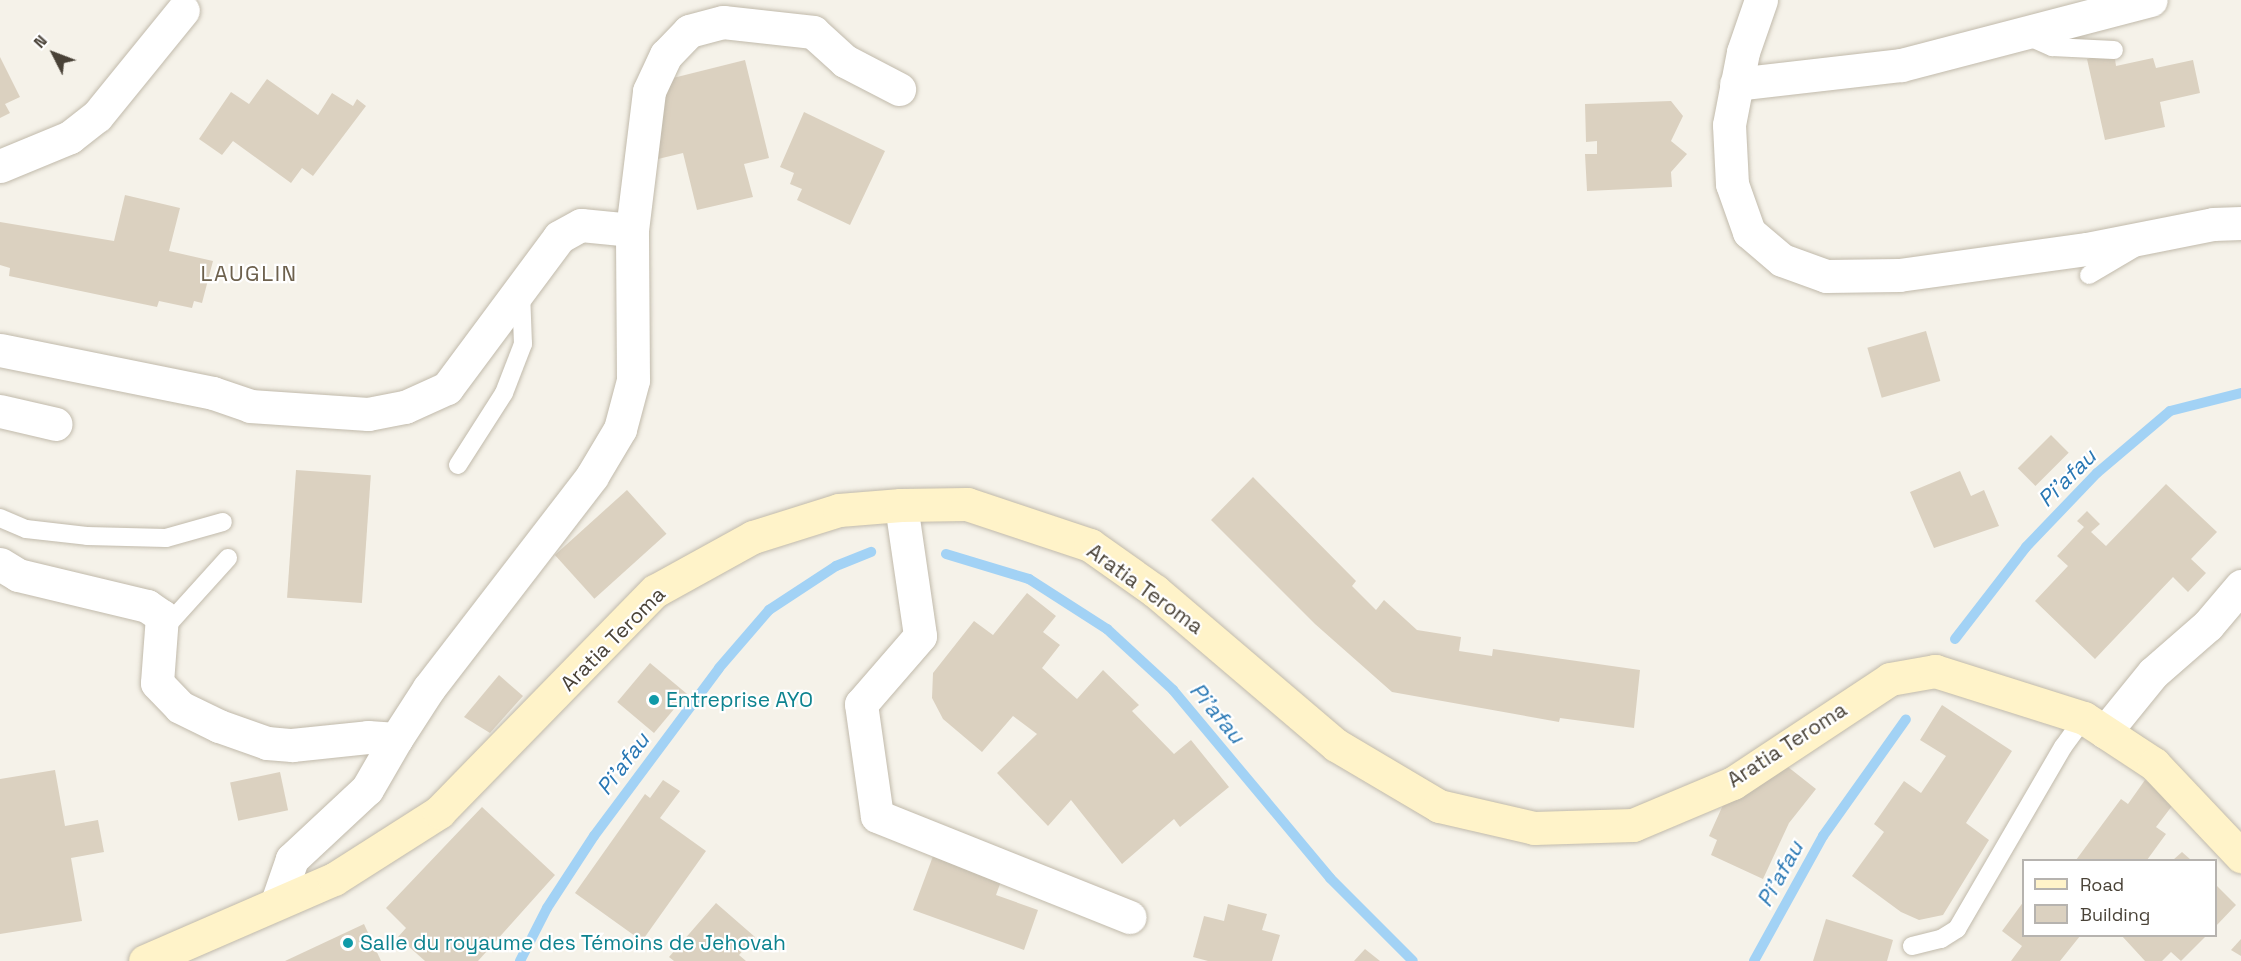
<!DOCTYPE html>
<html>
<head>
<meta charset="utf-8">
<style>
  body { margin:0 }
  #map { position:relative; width:2241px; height:961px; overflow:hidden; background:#f5f2e9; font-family:"Space Grotesk",sans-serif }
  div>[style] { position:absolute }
  .stream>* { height:10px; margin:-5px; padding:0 5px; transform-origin:5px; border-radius:5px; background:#a2d2f5 }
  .building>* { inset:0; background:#dbd1c0; transform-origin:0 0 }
  .roads { filter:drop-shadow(0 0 2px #c1baab) drop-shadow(0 0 2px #c1baab) }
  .lane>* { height:18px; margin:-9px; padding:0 9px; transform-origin:9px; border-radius:9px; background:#fff }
  .street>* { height:33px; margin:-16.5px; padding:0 16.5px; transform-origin:16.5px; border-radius:16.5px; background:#fff }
  .secondary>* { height:33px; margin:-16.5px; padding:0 16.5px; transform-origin:16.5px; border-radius:16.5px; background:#fff3c9 }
  .dots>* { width:16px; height:16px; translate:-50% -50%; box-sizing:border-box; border:3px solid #fff; border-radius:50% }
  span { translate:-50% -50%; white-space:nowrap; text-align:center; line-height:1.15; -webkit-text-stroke:4.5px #fff; paint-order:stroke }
  .street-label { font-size:21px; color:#494237 }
  .culture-label { font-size:21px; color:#0d838f }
  .left { translate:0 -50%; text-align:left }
  .neighbourhood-label { font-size:22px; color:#6d614d; letter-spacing:1.5px }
  .water-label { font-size:22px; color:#2877b4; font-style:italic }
  .legend { position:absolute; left:2022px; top:859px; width:195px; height:78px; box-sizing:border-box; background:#fff; border:2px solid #b6b3af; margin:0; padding:8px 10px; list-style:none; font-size:18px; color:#494237 }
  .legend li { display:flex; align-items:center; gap:12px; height:30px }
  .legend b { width:30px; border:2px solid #b6b3af }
  .north { position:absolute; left:24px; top:24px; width:60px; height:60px; -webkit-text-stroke:4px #fff; paint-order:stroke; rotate:312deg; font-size:16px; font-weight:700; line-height:24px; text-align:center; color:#494237 }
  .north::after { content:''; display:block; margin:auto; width:21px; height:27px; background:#494237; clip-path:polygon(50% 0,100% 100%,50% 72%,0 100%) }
</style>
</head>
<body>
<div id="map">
  <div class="stream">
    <div style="left:946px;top:554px;width:87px;rotate:16.8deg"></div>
    <div style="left:1029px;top:579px;width:93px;rotate:32.7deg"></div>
    <div style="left:1107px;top:629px;width:90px;rotate:42.7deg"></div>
    <div style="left:1173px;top:690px;width:245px;rotate:50.1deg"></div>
    <div style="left:1330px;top:878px;width:117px;rotate:45deg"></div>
    <div style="left:1955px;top:639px;width:116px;rotate:-52.3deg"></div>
    <div style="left:2026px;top:547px;width:103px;rotate:-46.2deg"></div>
    <div style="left:2097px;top:473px;width:96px;rotate:-40.3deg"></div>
    <div style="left:2170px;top:411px;width:73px;rotate:-14.2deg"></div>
    <div style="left:520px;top:961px;width:59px;rotate:-63deg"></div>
    <div style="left:547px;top:908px;width:86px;rotate:-56.9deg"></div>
    <div style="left:594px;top:836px;width:209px;rotate:-53.3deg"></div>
    <div style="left:719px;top:668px;width:77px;rotate:-49.2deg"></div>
    <div style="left:769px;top:610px;width:80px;rotate:-33.3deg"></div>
    <div style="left:836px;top:566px;width:38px;rotate:-22deg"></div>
    <div style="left:1754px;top:961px;width:143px;rotate:-61.1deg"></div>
    <div style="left:1823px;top:836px;width:143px;rotate:-54.6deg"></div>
  </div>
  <div class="building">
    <div style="clip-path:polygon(2114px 52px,2116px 66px,2153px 58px,2156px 68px,2193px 60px,2200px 93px,2160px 102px,2165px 127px,2105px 140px,2087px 59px)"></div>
    <div style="clip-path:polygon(0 57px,20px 97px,5px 104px,10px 113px,0 118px)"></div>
    <div style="clip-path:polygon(745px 60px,769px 158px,744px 164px,753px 197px,697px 210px,683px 153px,658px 159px,653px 137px,669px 79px)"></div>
    <div style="clip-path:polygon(267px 79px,318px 115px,332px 93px,353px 106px,357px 99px,366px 106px,313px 176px,302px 168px,291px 183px,233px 141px,222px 155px,199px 139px,231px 92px,249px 104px)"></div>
    <div style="clip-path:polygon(1671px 101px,1683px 116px,1671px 141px,1687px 154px,1671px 172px,1672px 187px,1587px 191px,1585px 154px,1597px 154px,1597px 141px,1586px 142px,1585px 104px)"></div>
    <div style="clip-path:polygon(804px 112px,885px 151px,850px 225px,797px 200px,802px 189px,790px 184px,794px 173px,780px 167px)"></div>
    <div style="clip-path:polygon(125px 195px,180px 208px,169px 251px,213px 261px,202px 303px,194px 301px,192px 308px,159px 301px,157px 307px,9px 276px,10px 268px,0 265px,0 222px,114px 241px)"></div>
    <div style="left:1926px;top:331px;width:52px;height:61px;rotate:74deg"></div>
    <div style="left:2051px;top:435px;width:25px;height:47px;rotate:45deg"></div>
    <div style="left:296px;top:470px;width:75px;height:128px;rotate:4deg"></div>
    <div style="clip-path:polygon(1960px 471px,1971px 496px,1984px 490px,1999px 526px,1934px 548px,1910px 492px)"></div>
    <div style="clip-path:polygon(1253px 477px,1356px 581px,1352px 586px,1376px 610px,1384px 600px,1417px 630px,1461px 637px,1459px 651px,1492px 656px,1493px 649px,1640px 670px,1634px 728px,1560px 718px,1559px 722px,1392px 692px,1315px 624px,1211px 520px)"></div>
    <div style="clip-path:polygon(2166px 484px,2217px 532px,2191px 559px,2206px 573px,2188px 592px,2173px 577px,2095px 659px,2035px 601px,2068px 566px,2057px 556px,2084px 527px,2077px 521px,2087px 511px,2100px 524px,2091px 532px,2106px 546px)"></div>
    <div style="left:627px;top:490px;width:59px;height:97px;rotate:48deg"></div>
    <div style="clip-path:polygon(1027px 593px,1056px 616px,1043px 632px,1060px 645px,1042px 668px,1077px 699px,1103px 670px,1139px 705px,1132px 711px,1174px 754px,1191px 740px,1229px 787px,1180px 827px,1174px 819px,1122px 864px,1071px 800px,1048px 826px,997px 773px,1037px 734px,1013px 716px,982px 752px,943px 719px,932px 698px,933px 673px,974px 621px,993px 635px)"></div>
    <div style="left:650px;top:663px;width:48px;height:51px;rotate:40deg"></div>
    <div style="clip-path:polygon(499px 675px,523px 696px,490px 733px,464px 717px)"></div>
    <div style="clip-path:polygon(1942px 705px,2012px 751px,1966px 823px,1989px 840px,1943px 915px,1919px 920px,1901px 912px,1852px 876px,1884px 832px,1874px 824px,1904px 781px,1921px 793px,1946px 756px,1920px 740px)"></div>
    <div style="clip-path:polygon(1783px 763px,1816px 789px,1789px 823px,1763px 879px,1711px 855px,1717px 840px,1709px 836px,1728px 794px)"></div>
    <div style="clip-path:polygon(55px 770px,65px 826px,98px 820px,104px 852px,71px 858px,82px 921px,0 934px,0 779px)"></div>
    <div style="left:280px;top:772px;width:39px;height:51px;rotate:78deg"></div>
    <div style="clip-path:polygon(663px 780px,680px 791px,660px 818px,706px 851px,642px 941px,575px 893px,645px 794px,650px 798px)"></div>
    <div style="clip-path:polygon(2145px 780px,2175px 802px,2156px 827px,2166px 834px,2147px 860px,2076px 860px,2121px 799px,2128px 804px)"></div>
    <div style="clip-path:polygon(482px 807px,555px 875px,478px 961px,425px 961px,398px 937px,406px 928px,386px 908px)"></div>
    <div style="clip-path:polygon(936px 848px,1004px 873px,996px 895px,1038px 910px,1024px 950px,913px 910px)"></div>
    <div style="clip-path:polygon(2182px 852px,2191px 860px,2173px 860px)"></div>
    <div style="clip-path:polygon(2216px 885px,2236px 905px,2216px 926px)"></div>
    <div style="clip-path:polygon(2024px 901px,2024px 936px,2080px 936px,2060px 961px,2011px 961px,2022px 946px,2002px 931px)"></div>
    <div style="clip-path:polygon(716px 903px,755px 937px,739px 955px,746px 961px,674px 961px,669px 957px)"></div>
    <div style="clip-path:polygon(1228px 904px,1267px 914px,1262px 930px,1280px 935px,1272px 961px,1208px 961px,1193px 957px,1204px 916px,1224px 921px)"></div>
    <div style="clip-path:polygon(1826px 919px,1893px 940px,1887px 961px,1813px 961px)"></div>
    <div style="clip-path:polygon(364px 924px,381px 961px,285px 961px)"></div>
    <div style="clip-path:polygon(2122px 936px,2206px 936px,2181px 961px,2171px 952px,2162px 961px,2145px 961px)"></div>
    <div style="clip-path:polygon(2241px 939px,2241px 956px,2231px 950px)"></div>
    <div style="clip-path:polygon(1365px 949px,1380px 961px,1354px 961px)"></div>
  </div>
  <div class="roads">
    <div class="lane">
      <div style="left:2025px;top:35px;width:30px;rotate:24deg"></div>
      <div style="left:2052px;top:47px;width:62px;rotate:2.8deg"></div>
      <div style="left:2089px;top:275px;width:51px;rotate:-30.6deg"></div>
      <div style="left:458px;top:465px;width:85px;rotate:-57.4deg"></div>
      <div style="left:504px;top:393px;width:53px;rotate:-68.8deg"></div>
      <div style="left:523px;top:344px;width:52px;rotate:-92.2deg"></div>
      <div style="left:0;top:518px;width:28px;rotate:23deg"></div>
      <div style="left:26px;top:529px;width:61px;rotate:6.5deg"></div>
      <div style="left:87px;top:536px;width:79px;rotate:1.5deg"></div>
      <div style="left:166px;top:538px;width:59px;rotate:-15.7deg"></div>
      <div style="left:163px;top:630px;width:97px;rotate:-47.9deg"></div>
      <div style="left:1912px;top:946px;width:30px;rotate:-14deg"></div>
      <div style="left:1941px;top:939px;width:19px;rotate:-32deg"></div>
      <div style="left:1957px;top:929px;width:211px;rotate:-59.8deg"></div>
      <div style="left:2063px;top:747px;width:36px;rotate:-54deg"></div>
    </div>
    <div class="street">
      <div style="left:1761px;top:0;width:55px;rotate:109.1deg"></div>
      <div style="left:1743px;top:52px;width:74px;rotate:100.9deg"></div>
      <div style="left:1729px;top:125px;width:59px;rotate:87.1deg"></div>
      <div style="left:1732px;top:184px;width:51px;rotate:70.5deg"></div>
      <div style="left:1749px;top:232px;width:43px;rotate:40.3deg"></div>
      <div style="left:1782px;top:260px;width:47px;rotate:20deg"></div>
      <div style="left:1826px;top:276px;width:73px;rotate:-0.8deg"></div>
      <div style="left:1899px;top:275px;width:190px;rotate:-7.9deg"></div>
      <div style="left:2087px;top:249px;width:128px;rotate:-11.2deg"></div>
      <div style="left:2213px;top:224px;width:28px;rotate:-2deg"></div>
      <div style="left:1736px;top:84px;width:166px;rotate:-6.6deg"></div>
      <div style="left:1901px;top:65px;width:258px;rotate:-14.6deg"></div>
      <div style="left:0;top:166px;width:76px;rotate:-22.5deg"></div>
      <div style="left:70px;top:137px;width:34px;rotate:-38deg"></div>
      <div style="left:97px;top:116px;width:136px;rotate:-50.9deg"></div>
      <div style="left:0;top:350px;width:217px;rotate:11.4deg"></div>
      <div style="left:213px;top:393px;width:39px;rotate:19deg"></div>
      <div style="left:250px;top:406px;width:118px;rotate:3.9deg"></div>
      <div style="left:368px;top:414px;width:38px;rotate:-11deg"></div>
      <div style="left:405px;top:407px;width:46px;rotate:-24.3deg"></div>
      <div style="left:447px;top:388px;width:188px;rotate:-53.4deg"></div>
      <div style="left:559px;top:237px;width:25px;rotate:-29deg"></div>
      <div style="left:581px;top:225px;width:51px;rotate:5.6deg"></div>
      <div style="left:0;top:411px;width:57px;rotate:13.1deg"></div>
      <div style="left:901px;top:505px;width:132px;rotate:81.7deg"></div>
      <div style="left:920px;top:636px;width:90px;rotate:130.9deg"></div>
      <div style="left:861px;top:704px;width:113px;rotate:81.9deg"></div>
      <div style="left:877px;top:816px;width:272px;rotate:21.8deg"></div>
      <div style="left:0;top:564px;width:21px;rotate:31deg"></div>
      <div style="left:18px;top:575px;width:133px;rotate:13.5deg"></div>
      <div style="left:147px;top:606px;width:18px;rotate:34deg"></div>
      <div style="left:162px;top:616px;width:67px;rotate:94.3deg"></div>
      <div style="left:157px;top:683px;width:33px;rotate:46deg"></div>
      <div style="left:180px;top:707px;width:43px;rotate:26deg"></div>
      <div style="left:219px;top:726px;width:51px;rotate:19.5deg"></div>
      <div style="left:267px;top:743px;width:25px;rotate:5deg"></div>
      <div style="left:292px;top:745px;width:76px;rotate:-6deg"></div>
      <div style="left:368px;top:737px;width:28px;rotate:4deg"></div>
      <div style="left:396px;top:739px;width:58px;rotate:120.1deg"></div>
      <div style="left:367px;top:789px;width:103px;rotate:137deg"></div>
      <div style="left:292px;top:859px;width:46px;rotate:109.2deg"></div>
      <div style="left:2105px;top:732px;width:76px;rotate:-50.9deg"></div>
      <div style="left:2153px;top:673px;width:73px;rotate:-41.1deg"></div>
      <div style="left:2208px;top:625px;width:51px;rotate:-49.8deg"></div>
      <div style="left:396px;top:739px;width:61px;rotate:-57.1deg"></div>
      <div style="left:429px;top:688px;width:267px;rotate:-52.4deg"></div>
      <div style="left:592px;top:476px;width:55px;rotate:-59.2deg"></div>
      <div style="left:620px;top:429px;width:51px;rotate:-75.1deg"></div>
      <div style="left:633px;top:380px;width:150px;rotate:-90.4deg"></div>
      <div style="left:632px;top:230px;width:140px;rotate:-83deg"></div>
      <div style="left:649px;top:91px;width:40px;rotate:-65deg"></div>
      <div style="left:666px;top:55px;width:33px;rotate:-46deg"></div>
      <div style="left:689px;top:31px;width:35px;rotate:-15deg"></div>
      <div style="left:723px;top:22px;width:91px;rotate:6.3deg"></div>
      <div style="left:813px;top:32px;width:43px;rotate:42.2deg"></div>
      <div style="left:845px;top:61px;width:61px;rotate:27.4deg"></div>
    </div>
    <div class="secondary">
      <div style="left:145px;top:961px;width:206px;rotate:-23.5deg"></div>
      <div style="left:334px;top:879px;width:125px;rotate:-32.5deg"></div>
      <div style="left:439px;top:812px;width:309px;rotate:-45.7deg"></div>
      <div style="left:655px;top:591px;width:112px;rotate:-28.9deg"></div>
      <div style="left:753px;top:537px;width:90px;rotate:-17.4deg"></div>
      <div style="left:839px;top:510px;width:62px;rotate:-4.6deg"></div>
      <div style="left:901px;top:505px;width:66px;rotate:-0.9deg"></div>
      <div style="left:967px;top:504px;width:130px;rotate:18.4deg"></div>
      <div style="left:1090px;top:545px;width:80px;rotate:35.3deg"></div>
      <div style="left:1155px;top:591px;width:238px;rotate:40.4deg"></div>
      <div style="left:1336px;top:745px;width:120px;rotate:30.6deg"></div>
      <div style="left:1439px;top:806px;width:98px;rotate:13deg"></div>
      <div style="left:1534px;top:828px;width:99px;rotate:-1.7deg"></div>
      <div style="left:1633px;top:825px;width:108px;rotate:-22.8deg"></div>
      <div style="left:1733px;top:783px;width:188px;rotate:-33.5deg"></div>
      <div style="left:1890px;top:679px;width:46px;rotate:-10.1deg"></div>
      <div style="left:1935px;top:671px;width:156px;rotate:17.5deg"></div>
      <div style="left:2084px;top:718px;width:84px;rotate:33.3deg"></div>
      <div style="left:2154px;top:764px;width:127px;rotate:46.6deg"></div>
    </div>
  </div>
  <div class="dots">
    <div style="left:654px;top:700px;background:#0f9aa8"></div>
    <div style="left:348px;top:943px;background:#0f9aa8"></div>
  </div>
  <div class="street-label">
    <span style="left:1145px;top:589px;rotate:36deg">Aratia Teroma</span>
    <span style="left:613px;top:639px;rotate:-45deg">Aratia Teroma</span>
    <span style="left:1787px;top:745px;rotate:-33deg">Aratia Teroma</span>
  </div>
  <div class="culture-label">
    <span class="left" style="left:666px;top:700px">Entreprise AYO</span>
    <span class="left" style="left:360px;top:943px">Salle du royaume des Témoins de Jehovah</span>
  </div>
  <div class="neighbourhood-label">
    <span style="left:249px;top:274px">LAUGLIN</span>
  </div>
  <div class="water-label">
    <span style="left:2067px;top:478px;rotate:-45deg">Pi'afau</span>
    <span style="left:1217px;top:713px;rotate:50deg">Pi'afau</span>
    <span style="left:623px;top:764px;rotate:-53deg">Pi'afau</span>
    <span style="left:1780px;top:874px;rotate:-61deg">Pi'afau</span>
  </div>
  <ul class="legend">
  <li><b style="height:8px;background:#fff3c9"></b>Road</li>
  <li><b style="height:16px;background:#dbd1c0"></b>Building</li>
  </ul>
  <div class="north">N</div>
</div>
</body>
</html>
